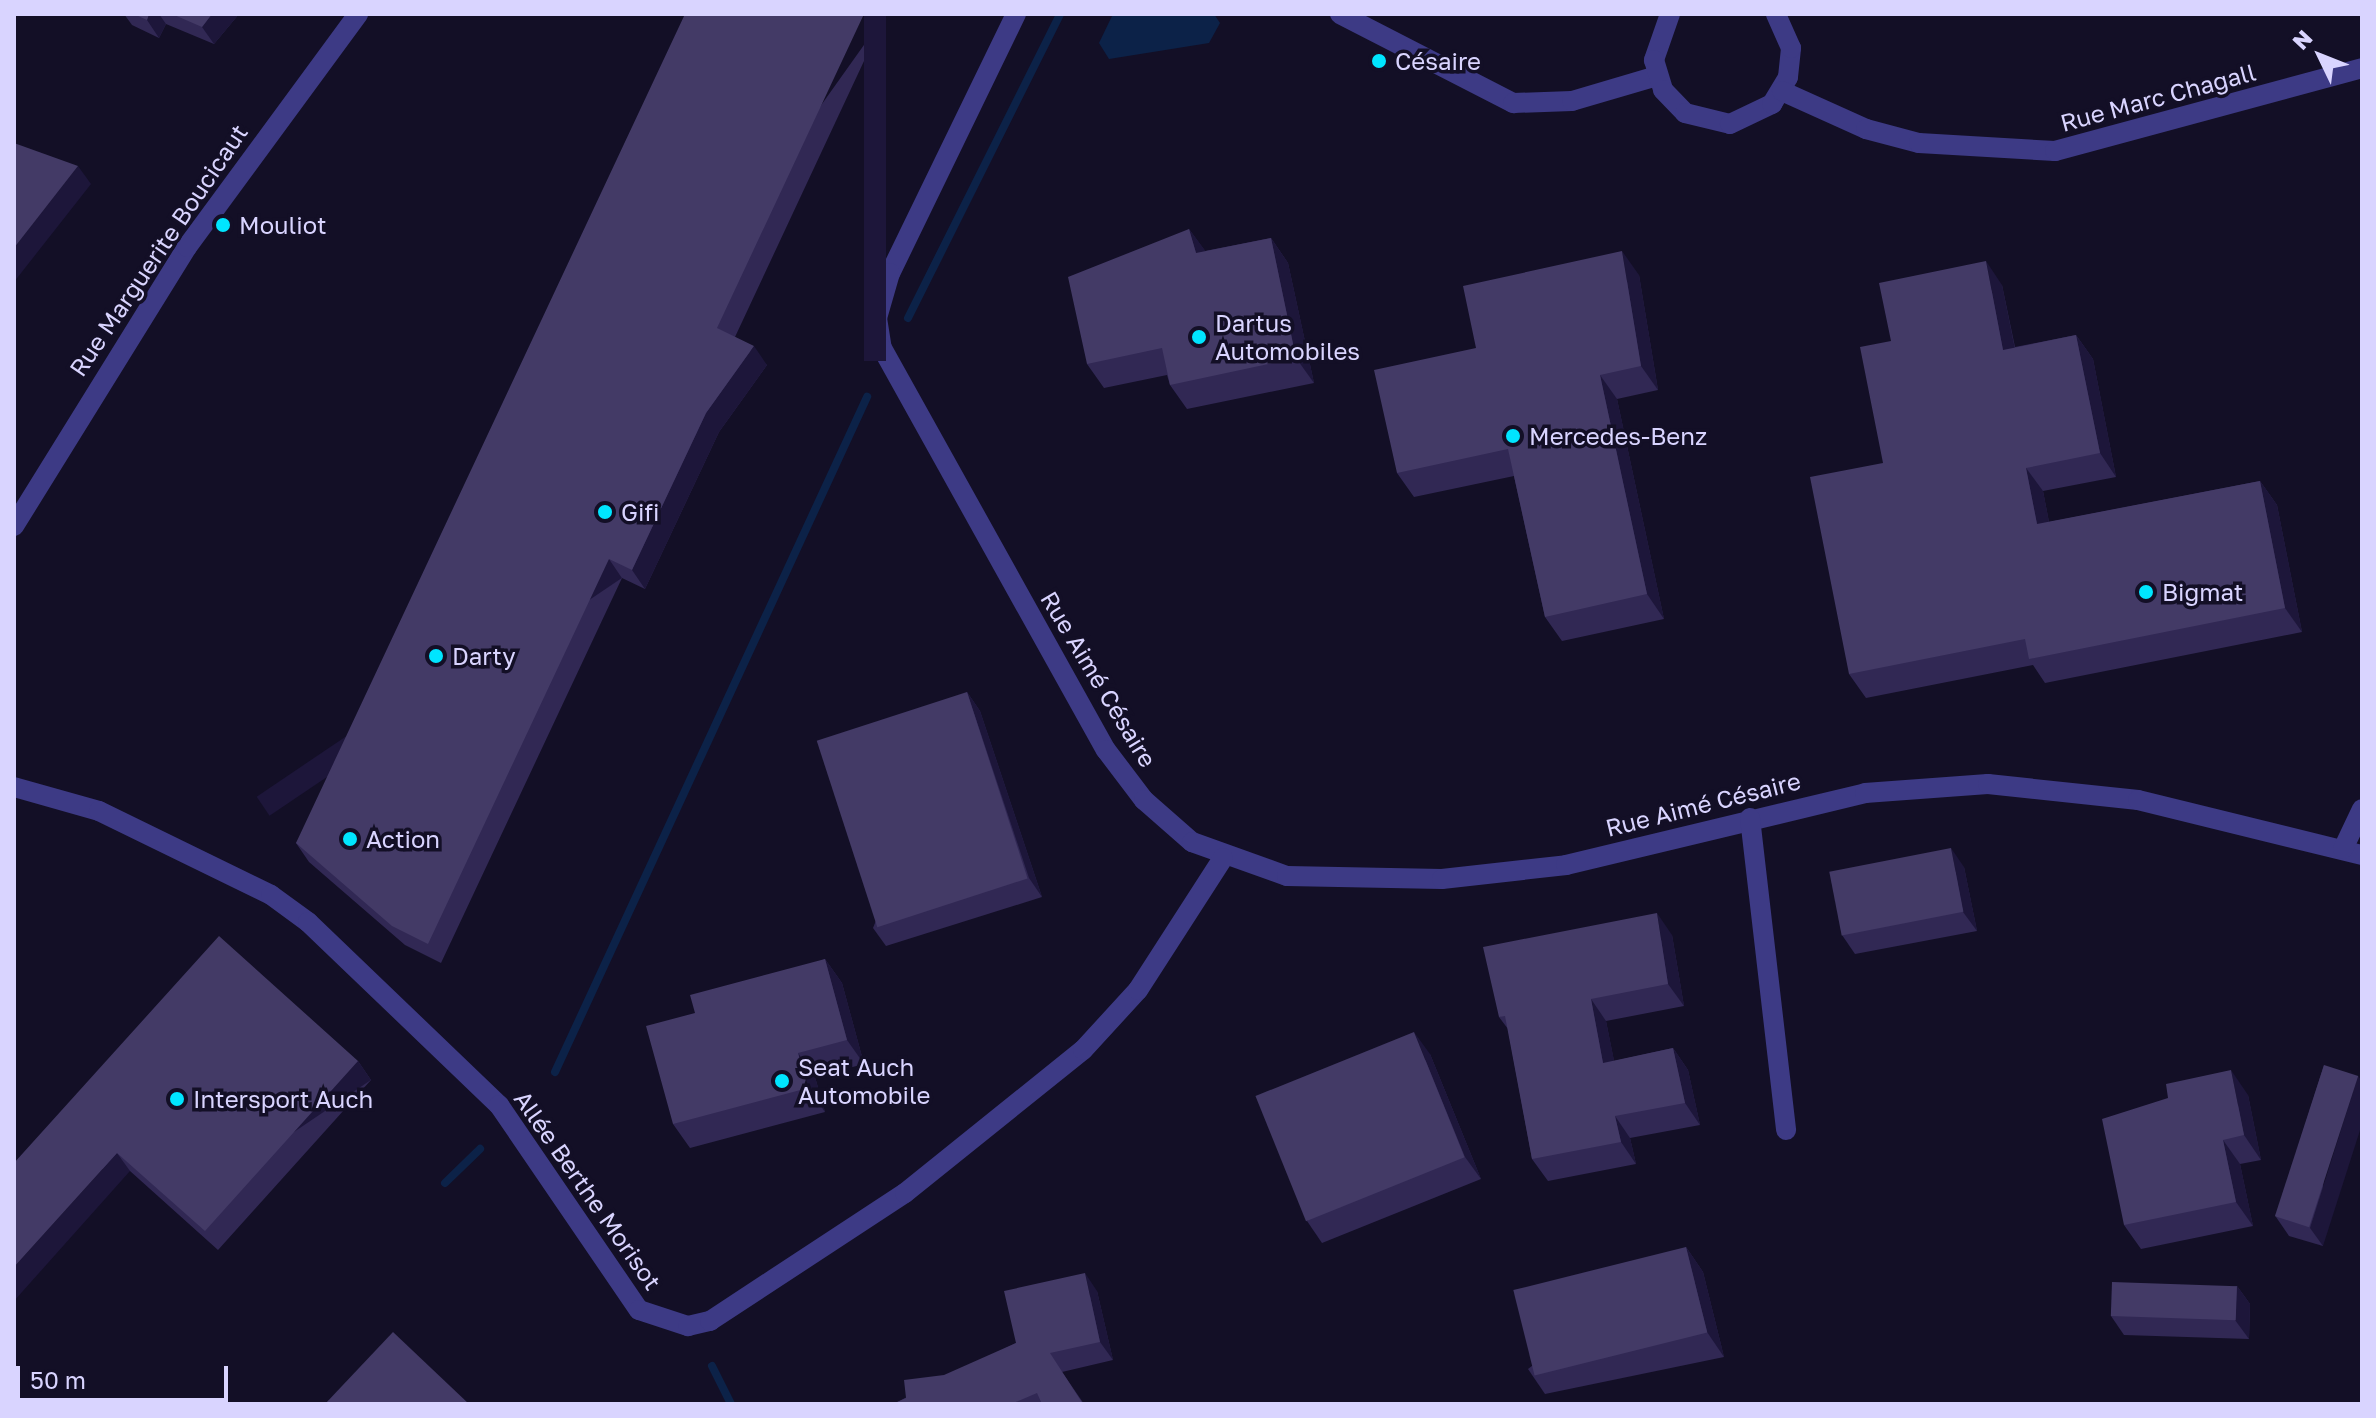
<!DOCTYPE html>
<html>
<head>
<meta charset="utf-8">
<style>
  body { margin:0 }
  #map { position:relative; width:2376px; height:1418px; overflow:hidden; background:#130f26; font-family:"Golos Text",sans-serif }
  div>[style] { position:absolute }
  .water>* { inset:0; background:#0c2248 }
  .stream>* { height:8px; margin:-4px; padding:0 4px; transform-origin:4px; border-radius:4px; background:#0c2248 }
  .minor>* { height:20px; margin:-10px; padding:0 10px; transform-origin:10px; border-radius:10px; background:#3d3a85 }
  .tertiary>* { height:20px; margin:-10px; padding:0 10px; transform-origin:10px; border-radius:10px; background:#3d3a85 }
  .wall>* { inset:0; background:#312854 }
  .shaded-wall>* { inset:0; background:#1d163a; transform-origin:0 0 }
  .building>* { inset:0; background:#433a66; transform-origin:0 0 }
  .dots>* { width:22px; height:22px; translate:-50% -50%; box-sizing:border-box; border:4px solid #130f26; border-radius:50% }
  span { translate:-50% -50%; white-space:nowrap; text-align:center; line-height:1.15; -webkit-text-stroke:7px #130f26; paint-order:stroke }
  .poi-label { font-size:24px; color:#d9d4ff }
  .left { translate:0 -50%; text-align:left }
  .street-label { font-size:24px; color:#d9d4ff }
  .frame { position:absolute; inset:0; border:16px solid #d9d4ff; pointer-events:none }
  .north { position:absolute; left:2280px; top:16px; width:80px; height:80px; -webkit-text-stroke:6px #130f26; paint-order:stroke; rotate:313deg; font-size:22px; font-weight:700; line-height:32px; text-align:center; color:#d9d4ff }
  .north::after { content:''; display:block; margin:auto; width:28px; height:36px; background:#d9d4ff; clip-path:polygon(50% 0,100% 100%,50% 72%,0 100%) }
  .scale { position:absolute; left:16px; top:1366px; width:212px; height:36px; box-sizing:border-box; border:4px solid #d9d4ff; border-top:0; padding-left:10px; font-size:24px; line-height:28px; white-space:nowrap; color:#d9d4ff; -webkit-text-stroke:6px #130f26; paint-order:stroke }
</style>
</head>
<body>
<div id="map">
  <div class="water">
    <div style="clip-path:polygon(1113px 14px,1214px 14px,1220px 23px,1209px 43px,1109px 59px,1099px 43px)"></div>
  </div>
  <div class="stream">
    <div style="left:908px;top:318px;width:340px;rotate:-63.4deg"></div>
    <div style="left:555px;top:1072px;width:744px;rotate:-65.19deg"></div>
    <div style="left:445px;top:1183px;width:49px;rotate:-44.2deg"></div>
    <div style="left:712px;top:1366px;width:42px;rotate:63.4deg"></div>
  </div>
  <div class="minor">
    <div style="left:1016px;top:14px;width:288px;rotate:115.9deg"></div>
    <div style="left:890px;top:273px;width:47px;rotate:106.1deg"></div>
    <div style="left:877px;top:318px;width:30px;rotate:81deg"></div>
    <div style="left:882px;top:348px;width:460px;rotate:60.9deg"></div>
    <div style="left:1106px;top:750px;width:63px;rotate:52.8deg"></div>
    <div style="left:1144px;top:800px;width:64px;rotate:41.2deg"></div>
    <div style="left:1192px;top:842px;width:101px;rotate:19.7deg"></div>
    <div style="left:1287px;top:876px;width:155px;rotate:1.1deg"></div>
    <div style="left:1442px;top:879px;width:125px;rotate:-6.4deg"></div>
    <div style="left:1566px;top:865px;width:308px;rotate:-13.5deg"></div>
    <div style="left:1865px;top:793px;width:123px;rotate:-4.2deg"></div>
    <div style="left:1988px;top:784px;width:151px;rotate:6.1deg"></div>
    <div style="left:2138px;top:800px;width:231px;rotate:13.8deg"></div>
    <div style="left:1340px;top:14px;width:195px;rotate:27.2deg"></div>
    <div style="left:1513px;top:103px;width:59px;rotate:-1.9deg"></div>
    <div style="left:1572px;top:101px;width:89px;rotate:-16.4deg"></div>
    <div style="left:14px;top:526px;width:328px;rotate:-58.2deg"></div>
    <div style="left:187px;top:247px;width:289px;rotate:-53.7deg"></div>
    <div style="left:14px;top:787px;width:88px;rotate:15.8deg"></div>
    <div style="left:99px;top:811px;width:191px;rotate:26deg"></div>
    <div style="left:271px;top:895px;width:46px;rotate:36.1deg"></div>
    <div style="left:308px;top:922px;width:265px;rotate:43.8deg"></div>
    <div style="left:499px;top:1105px;width:248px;rotate:55.7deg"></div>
    <div style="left:639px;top:1310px;width:52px;rotate:18.1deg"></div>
    <div style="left:688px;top:1326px;width:23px;rotate:-13deg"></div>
    <div style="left:710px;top:1321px;width:233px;rotate:-33.3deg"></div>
    <div style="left:905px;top:1193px;width:228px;rotate:-38.8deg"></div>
    <div style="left:1083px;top:1050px;width:81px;rotate:-47.5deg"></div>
    <div style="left:1138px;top:990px;width:157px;rotate:-57.2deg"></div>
    <div style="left:1750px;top:818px;width:314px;rotate:83.4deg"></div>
    <div style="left:2343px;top:849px;width:44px;rotate:-64.6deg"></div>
  </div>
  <div class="tertiary">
    <div style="left:1670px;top:14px;width:49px;rotate:109.2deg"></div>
    <div style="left:1654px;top:60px;width:31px;rotate:73deg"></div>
    <div style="left:1663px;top:90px;width:32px;rotate:46deg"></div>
    <div style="left:1685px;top:113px;width:46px;rotate:13.7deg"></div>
    <div style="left:1730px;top:124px;width:47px;rotate:-25.5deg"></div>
    <div style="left:1772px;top:104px;width:31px;rotate:-59deg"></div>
    <div style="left:1788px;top:77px;width:29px;rotate:-84deg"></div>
    <div style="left:1791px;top:48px;width:37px;rotate:-114deg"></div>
    <div style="left:1782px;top:91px;width:92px;rotate:24.3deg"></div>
    <div style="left:1866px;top:129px;width:55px;rotate:14.8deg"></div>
    <div style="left:1919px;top:143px;width:136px;rotate:3.4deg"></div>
    <div style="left:2055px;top:151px;width:318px;rotate:-15.1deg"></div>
  </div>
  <div class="wall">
    <div style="clip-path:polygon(124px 14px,239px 14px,214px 44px,166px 24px,159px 38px,132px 25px)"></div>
    <div style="clip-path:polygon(886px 14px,735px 337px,767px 365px,719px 432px,645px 589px,622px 578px,441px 963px,405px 945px,309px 862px,296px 843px)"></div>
    <div style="clip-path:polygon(1189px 229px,1205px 251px,1271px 238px,1288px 263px,1314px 383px,1187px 409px,1170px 385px,1167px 375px,1104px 388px,1087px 364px)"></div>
    <div style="clip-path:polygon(1639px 275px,1658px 390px,1617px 399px,1664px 619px,1562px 641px,1545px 617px,1514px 476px,1414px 497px,1397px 473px,1476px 348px)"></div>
    <div style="clip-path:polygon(2002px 285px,2015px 347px,2076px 335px,2093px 359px,2116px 477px,2043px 491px,2049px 522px,2260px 481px,2277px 505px,2302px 632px,2045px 683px,2033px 665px,1866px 698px,1849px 674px,1883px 463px,1891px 341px)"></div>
    <div style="clip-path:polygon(967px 692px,980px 711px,1042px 897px,886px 946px,873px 928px)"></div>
    <div style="clip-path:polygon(1964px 867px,1977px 931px,1855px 954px,1842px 935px)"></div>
    <div style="clip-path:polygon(1672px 935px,1684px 1006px,1606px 1021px,1614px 1061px,1673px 1048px,1688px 1070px,1700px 1125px,1630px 1138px,1636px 1164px,1548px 1181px,1532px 1159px,1508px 1029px,1499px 1017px)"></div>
    <div style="clip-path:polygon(825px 959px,842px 983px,864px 1064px,815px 1077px,825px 1112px,690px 1148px,673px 1124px,695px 1013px)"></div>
    <div style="clip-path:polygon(1430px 1054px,1481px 1179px,1322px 1243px,1307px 1221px)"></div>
    <div style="clip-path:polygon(358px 1061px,371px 1080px,218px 1250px,130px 1171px,14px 1163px)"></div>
    <div style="clip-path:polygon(2324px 1065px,2323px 1246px,2289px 1236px,2276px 1217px)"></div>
    <div style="clip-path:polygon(2248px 1095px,2261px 1160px,2240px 1164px,2253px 1226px,2141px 1249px,2124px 1225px)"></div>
    <div style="clip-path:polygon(1686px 1247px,1703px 1272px,1724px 1357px,1545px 1394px,1528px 1369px)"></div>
    <div style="clip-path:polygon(2237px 1286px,2250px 1304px,2249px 1339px,2124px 1335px,2111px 1316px)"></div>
    <div style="clip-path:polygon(1097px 1291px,1113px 1360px,1062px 1372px,1084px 1404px,893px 1404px,1016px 1343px)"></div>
  </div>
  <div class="shaded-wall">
    <div style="clip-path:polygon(149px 14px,159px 14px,166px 24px,159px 38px,147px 20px)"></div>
    <div style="clip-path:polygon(212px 14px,239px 14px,214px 44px,202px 27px)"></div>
    <div style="left:864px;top:14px;width:22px;height:347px"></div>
    <div style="clip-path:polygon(78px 166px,91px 184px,14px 282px,14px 248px)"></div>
    <div style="clip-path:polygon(1189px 229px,1207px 253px,1196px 253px)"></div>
    <div style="clip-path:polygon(1271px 238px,1288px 263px,1314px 383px,1296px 358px)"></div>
    <div style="clip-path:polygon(1622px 251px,1639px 275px,1658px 390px,1641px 366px)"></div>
    <div style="clip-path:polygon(1986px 261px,2002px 285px,2020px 374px,2003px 350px)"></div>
    <div style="clip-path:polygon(2076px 335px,2093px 359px,2116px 477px,2100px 453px)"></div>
    <div style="clip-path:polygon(754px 346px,767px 365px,719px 432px,645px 589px,632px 570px,706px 413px)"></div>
    <div style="clip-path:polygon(1600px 375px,1617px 399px,1664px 619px,1647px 594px)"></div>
    <div style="clip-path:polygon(2026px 468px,2043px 491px,2054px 548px,2037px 524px)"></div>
    <div style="clip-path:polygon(2260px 481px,2277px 505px,2302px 632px,2285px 608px)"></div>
    <div style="left:609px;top:559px;width:23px;height:425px;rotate:56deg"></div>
    <div style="clip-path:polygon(967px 692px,980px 711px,1042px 897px,1029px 878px)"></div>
    <div style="clip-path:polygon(1951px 848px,1964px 867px,1977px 931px,1963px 912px)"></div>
    <div style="clip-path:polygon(1657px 913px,1672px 935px,1684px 1006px,1668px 984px)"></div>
    <div style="clip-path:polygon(825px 959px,842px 983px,864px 1064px,847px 1040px)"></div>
    <div style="clip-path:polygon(1591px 999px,1606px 1021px,1619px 1085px,1603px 1063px)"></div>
    <div style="clip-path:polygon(1414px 1032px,1430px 1054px,1481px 1179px,1465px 1157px)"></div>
    <div style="clip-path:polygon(1673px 1048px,1688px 1070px,1700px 1125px,1685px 1103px)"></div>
    <div style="clip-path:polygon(798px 1053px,815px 1077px,825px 1112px,808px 1088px)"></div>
    <div style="left:358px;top:1061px;width:23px;height:229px;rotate:56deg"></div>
    <div style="clip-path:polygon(2231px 1070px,2248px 1095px,2261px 1160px,2244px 1135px)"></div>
    <div style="clip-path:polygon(2358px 1076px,2362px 1081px,2362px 1124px,2323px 1246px,2310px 1228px)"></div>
    <div style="clip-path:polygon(1615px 1116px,1630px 1138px,1636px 1164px,1621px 1142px)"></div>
    <div style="clip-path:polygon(2223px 1140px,2240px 1164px,2253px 1226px,2236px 1202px)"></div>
    <div style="clip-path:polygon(117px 1153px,130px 1171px,14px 1301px,14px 1267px)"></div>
    <div style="clip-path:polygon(1686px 1247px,1703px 1272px,1724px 1357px,1707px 1332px)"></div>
    <div style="clip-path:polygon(1085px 1273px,1097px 1291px,1113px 1360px,1100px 1342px)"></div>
    <div style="clip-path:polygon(2237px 1286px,2250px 1304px,2249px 1339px,2235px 1320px)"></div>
  </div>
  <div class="building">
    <div style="clip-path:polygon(134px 14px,149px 14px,147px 20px)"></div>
    <div style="clip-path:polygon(172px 14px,212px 14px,202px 27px)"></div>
    <div style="clip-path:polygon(685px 14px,864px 14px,717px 328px,754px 346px,706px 413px,632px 570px,609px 559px,428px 944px,392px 926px,296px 843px)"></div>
    <div style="clip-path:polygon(14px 143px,78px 166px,14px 248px)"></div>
    <div style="clip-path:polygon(1189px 229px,1196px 253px,1271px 238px,1296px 358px,1170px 385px,1162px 348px,1087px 364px,1068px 277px)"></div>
    <div style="clip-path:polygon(1622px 251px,1641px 366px,1600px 375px,1647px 594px,1545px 617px,1508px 449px,1397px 473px,1374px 370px,1476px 348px,1463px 286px)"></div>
    <div style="clip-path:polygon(1986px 261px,2003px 350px,2076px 335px,2100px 453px,2026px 468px,2037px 524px,2260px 481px,2285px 608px,2029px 659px,2025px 639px,1849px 674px,1810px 477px,1883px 463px,1860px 347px,1891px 341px,1879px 283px)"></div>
    <div style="left:967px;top:692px;width:196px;height:158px;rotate:72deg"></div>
    <div style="left:1951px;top:848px;width:65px;height:124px;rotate:79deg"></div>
    <div style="clip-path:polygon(1657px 913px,1668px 984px,1591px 999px,1603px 1063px,1673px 1048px,1685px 1103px,1615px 1116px,1621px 1142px,1532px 1159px,1505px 1016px,1499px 1017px,1483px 947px)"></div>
    <div style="clip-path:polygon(219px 936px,358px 1061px,205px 1231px,117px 1153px,14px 1267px,14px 1163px)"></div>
    <div style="clip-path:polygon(825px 959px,847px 1040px,798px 1053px,808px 1088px,673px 1124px,646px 1026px,695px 1013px,690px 995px)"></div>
    <div style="left:1414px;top:1032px;width:135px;height:171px;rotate:68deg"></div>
    <div style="left:2324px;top:1065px;width:36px;height:159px;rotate:18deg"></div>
    <div style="clip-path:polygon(2231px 1070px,2244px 1135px,2223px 1140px,2236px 1202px,2124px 1225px,2102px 1119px,2168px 1098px,2166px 1084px)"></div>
    <div style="left:1686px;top:1247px;width:88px;height:178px;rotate:76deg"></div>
    <div style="clip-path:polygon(1085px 1273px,1100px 1342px,1050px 1353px,1083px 1404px,1042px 1404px,1037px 1393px,1011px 1404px,893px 1404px,906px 1398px,904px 1380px,944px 1375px,1016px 1343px,1004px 1291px)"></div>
    <div style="left:2112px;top:1282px;width:125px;height:34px;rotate:2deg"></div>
    <div style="clip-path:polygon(393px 1332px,469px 1404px,325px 1404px)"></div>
  </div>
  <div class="dots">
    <div style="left:1379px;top:61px;background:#00e5ff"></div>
    <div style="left:223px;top:225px;background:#00e5ff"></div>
    <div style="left:1199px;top:337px;background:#00e5ff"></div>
    <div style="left:1513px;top:436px;background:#00e5ff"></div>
    <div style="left:605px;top:512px;background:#00e5ff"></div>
    <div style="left:2146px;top:592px;background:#00e5ff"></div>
    <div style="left:436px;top:656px;background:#00e5ff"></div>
    <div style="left:350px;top:839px;background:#00e5ff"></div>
    <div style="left:782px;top:1081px;background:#00e5ff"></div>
    <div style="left:177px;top:1099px;background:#00e5ff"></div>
  </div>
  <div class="poi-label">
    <span class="left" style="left:1395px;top:61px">Césaire</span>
    <span class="left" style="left:239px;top:225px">Mouliot</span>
    <span class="left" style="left:1215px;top:337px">Dartus<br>Automobiles</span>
    <span class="left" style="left:1529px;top:436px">Mercedes-Benz</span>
    <span class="left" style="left:621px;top:512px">Gifi</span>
    <span class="left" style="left:2162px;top:592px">Bigmat</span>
    <span class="left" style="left:452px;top:656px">Darty</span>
    <span class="left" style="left:366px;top:839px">Action</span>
    <span class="left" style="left:798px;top:1081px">Seat Auch<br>Automobile</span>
    <span class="left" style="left:193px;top:1099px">Intersport Auch</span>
  </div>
  <div class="street-label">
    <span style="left:2158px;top:97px;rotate:-15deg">Rue Marc Chagall</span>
    <span style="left:158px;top:250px;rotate:-56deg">Rue Marguerite Boucicaut</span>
    <span style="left:1099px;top:679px;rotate:59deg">Rue Aimé Césaire</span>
    <span style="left:1703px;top:804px;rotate:-14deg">Rue Aimé Césaire</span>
    <span style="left:588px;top:1190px;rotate:55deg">Allée Berthe Morisot</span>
  </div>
  <div class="frame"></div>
  <div class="north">N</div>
  <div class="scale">50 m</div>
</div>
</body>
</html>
